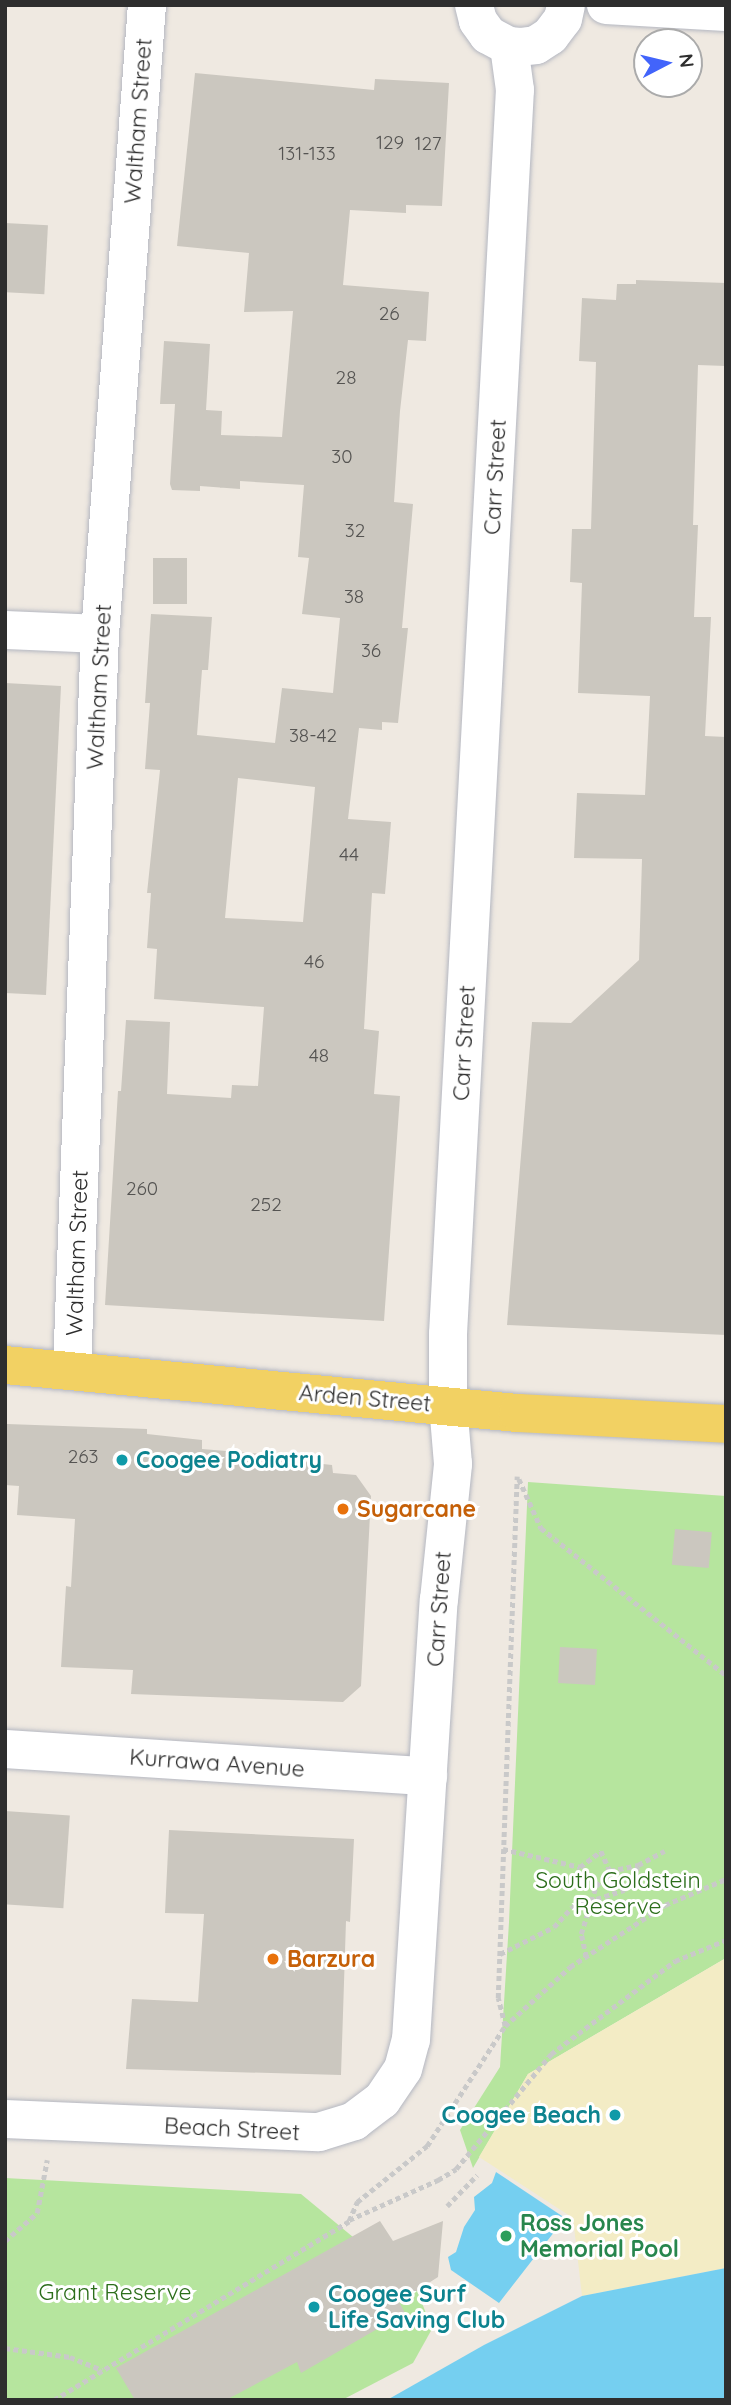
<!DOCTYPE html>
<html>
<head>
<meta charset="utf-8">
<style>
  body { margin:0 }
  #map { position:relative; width:731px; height:2405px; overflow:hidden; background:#efe9e1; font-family:Quicksand,sans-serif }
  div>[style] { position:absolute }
  .green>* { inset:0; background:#b6e59e }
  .sand>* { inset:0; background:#f3ecc5 }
  .water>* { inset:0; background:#75cff0 }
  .building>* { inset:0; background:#cbc7bf; transform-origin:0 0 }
  .path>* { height:4.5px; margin-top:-2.25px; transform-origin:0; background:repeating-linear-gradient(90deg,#c9c9c9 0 5px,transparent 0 8.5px) }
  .roads { filter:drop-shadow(0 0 2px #b4b7c1) drop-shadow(0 0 2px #b4b7c1) }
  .minor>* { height:38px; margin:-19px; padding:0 19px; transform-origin:19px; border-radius:19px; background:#fff }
  .major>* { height:38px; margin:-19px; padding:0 19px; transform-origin:19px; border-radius:19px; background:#f2d163 }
  .dots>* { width:19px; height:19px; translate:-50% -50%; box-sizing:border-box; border:4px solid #fff; border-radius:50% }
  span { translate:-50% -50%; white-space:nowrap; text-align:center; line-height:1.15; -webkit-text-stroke:6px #fff; paint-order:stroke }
  .number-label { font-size:19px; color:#555452 }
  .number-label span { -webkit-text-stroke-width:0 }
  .street-label { font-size:23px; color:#2e2e2e }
  .culture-label { font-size:23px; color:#0d838f; font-weight:700 }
  .left { translate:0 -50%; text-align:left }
  .right { translate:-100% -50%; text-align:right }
  .food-label { font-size:23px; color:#c56008; font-weight:700 }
  .park-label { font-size:23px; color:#2c6e1b }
  .leisure-label { font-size:23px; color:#27864d; font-weight:700 }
  .frame { position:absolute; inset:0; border:7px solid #2e2e2e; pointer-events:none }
  .north { position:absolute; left:633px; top:28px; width:70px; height:70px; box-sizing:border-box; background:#fff; border:2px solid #ababab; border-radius:50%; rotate:83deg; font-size:19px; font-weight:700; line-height:28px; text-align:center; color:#2e2e2e }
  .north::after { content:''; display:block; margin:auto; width:24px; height:32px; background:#4264fb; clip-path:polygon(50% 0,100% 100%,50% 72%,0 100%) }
</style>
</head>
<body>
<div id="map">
  <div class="green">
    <div style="clip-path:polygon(528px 1482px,726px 1496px,726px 1958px,528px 2074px,473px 2168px,460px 2130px,500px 2067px,509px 1922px)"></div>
    <div style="clip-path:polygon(5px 2178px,301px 2194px,417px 2290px,432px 2329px,413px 2363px,342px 2400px,5px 2400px)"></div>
  </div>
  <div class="sand">
    <div style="clip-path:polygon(726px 1958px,726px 2268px,582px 2296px,573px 2218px,479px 2157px,528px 2074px)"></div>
  </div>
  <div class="water">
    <div style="clip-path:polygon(496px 2172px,565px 2218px,499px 2303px,451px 2270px,448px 2257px,456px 2252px,464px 2227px,475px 2210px,474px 2197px,492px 2183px)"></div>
    <div style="clip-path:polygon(726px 2268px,726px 2400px,387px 2400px,484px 2345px,582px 2296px)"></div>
  </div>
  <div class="building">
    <div style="clip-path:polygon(evenodd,195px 73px,374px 90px,375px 79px,449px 83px,442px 206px,406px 205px,406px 213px,350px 210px,343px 285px,429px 292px,426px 341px,408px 340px,400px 411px,394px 502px,413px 504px,402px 628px,408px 628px,398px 723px,382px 722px,382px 730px,359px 728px,348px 819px,391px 822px,385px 894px,372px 893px,364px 1029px,379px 1031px,374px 1094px,400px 1096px,384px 1321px,105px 1305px,118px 1091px,121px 1091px,126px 1020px,170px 1022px,167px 1094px,231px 1098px,232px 1085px,258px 1086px,264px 1007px,154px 999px,157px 949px,147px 948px,151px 893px,147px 893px,160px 770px,145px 769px,150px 703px,145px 703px,151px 614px,212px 617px,208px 670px,202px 670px,197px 735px,275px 743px,282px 688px,333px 693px,340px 618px,302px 614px,309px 558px,298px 557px,304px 485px,240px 481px,240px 489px,200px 486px,200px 491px,172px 490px,170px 484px,175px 404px,160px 404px,164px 341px,210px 344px,206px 410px,222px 411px,221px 435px,282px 437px,293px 311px,244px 312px,249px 253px,177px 246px,195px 73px,238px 778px,315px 787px,303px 922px,225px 918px,238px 778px)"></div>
    <div style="left:5px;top:223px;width:43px;height:69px;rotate:3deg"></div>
    <div style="clip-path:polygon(636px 280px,726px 283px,726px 366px,698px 365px,693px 525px,698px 525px,694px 617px,711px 617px,705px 736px,726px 737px,726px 1335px,507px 1325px,532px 1022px,571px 1023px,639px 960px,642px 859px,574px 858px,577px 793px,645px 795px,650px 696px,578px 693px,582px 583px,570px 582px,572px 529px,591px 529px,596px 362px,579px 361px,582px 298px,616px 300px,617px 284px,636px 284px)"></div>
    <div style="left:153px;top:558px;width:34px;height:46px"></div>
    <div style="clip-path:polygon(5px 683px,61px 686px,46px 995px,5px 993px)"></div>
    <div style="clip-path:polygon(7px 1424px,147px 1429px,147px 1434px,202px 1440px,202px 1449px,286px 1456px,286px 1460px,332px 1465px,333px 1473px,356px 1475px,371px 1496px,361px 1686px,343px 1702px,131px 1694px,133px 1670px,61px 1667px,66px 1586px,71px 1587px,75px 1519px,17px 1515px,19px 1486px,5px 1485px)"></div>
    <div style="left:675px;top:1529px;width:37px;height:36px;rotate:5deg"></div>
    <div style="left:560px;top:1647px;width:37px;height:36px;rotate:3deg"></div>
    <div style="left:5px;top:1811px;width:65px;height:93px;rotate:4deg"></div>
    <div style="clip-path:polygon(169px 1830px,354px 1839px,350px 1922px,346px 1921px,341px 2075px,126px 2069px,132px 1999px,198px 2002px,204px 1914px,165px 1913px)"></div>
    <div style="clip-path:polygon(380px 2221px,393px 2241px,443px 2221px,438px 2277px,399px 2302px,405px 2313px,301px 2373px,297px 2362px,226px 2400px,135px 2400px,116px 2368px)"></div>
  </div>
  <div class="path">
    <div style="left:519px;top:1479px;width:54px;rotate:65.8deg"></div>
    <div style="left:541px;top:1528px;width:236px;rotate:38.5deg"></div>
    <div style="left:503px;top:1849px;width:79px;rotate:13.2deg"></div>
    <div style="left:580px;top:1867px;width:26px;rotate:-37deg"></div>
    <div style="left:601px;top:1851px;width:22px;rotate:66deg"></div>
    <div style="left:500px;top:1954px;width:60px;rotate:-26.6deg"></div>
    <div style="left:554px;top:1927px;width:27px;rotate:-48deg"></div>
    <div style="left:572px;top:1907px;width:55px;rotate:-18.1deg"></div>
    <div style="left:624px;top:1890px;width:13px;rotate:-48deg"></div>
    <div style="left:633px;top:1880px;width:16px;rotate:-72deg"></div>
    <div style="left:638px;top:1865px;width:30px;rotate:-28deg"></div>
    <div style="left:586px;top:1957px;width:24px;rotate:-102deg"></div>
    <div style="left:581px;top:1934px;width:50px;rotate:-72.6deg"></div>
    <div style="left:596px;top:1886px;width:21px;rotate:-47deg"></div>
    <div style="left:610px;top:1871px;width:29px;rotate:-12deg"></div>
    <div style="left:505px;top:2026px;width:29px;rotate:-104deg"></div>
    <div style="left:498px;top:1998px;width:522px;rotate:-87.92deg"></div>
    <div style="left:447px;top:2206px;width:43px;rotate:-45.9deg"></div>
    <div style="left:349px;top:2220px;width:98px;rotate:-24.2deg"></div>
    <div style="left:438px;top:2180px;width:21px;rotate:-31deg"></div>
    <div style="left:456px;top:2169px;width:149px;rotate:-50.4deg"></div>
    <div style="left:551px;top:2054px;width:155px;rotate:-36.9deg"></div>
    <div style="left:675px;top:1961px;width:55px;rotate:-22.4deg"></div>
    <div style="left:5px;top:2241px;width:43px;rotate:-41.2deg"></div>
    <div style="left:37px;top:2213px;width:54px;rotate:-79.3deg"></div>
    <div style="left:5px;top:2348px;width:66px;rotate:7.9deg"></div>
    <div style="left:70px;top:2357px;width:35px;rotate:22deg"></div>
    <div style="left:54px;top:2400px;width:345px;rotate:-31.2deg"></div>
    <div style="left:349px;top:2221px;width:21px;rotate:-67deg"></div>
    <div style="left:357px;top:2202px;width:90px;rotate:-38.7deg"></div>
    <div style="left:427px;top:2146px;width:143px;rotate:-57deg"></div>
    <div style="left:505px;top:2026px;width:88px;rotate:-42.2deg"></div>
    <div style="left:570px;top:1967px;width:113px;rotate:-33.1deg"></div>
    <div style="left:665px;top:1905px;width:66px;rotate:-23.1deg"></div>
  </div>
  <div class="roads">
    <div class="minor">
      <div style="left:474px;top:5px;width:16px;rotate:76deg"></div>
      <div style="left:478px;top:21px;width:17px;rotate:54deg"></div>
      <div style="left:488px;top:35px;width:24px;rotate:28deg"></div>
      <div style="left:509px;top:46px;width:11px;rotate:5deg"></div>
      <div style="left:520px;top:47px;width:16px;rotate:-7deg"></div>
      <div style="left:536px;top:45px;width:17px;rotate:-33deg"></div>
      <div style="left:550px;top:36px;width:21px;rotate:-53deg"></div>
      <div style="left:563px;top:19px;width:14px;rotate:-78deg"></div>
      <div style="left:606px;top:5px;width:120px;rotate:3.3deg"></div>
      <div style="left:5px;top:630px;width:95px;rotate:2.4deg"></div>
      <div style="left:72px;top:1369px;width:736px;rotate:-87.82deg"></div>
      <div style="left:100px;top:634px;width:631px;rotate:-85.73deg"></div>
      <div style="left:5px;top:1749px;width:424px;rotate:3.7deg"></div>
      <div style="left:5px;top:2119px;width:314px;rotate:2.4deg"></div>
      <div style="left:319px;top:2132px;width:37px;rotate:-17deg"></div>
      <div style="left:354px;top:2121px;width:35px;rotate:-37deg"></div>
      <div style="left:382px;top:2100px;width:37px;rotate:-56deg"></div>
      <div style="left:403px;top:2069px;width:30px;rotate:-75deg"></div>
      <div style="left:411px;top:2040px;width:441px;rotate:-86.4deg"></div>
      <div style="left:439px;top:1600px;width:137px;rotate:-84.1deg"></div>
      <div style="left:453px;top:1464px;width:59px;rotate:-94.8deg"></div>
      <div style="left:448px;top:1405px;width:71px;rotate:-90deg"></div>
      <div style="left:448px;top:1334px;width:1246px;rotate:-86.92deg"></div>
      <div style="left:515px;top:90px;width:44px;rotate:-97.8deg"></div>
    </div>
    <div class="major">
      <div style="left:5px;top:1365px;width:515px;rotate:5.35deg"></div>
      <div style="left:518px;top:1413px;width:208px;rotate:3deg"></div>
    </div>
  </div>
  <div class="dots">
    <div style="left:122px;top:1460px;background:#0f9aa8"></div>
    <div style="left:343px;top:1509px;background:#e8710a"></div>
    <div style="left:273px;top:1959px;background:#e8710a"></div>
    <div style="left:615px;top:2115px;background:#0f9aa8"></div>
    <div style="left:506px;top:2236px;background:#2e9e5b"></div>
    <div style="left:314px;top:2307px;background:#0f9aa8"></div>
  </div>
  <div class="number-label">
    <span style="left:390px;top:143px">129</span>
    <span style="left:428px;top:144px">127</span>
    <span style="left:307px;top:154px">131-133</span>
    <span style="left:389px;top:314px">26</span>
    <span style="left:346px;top:378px">28</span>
    <span style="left:342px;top:457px">30</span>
    <span style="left:355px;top:531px">32</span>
    <span style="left:354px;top:597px">38</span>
    <span style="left:371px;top:651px">36</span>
    <span style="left:313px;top:736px">38-42</span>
    <span style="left:349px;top:855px">44</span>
    <span style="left:314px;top:962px">46</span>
    <span style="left:319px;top:1056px">48</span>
    <span style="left:142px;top:1189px">260</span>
    <span style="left:266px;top:1205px">252</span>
    <span style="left:83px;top:1457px">263</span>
  </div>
  <div class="street-label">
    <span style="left:138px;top:121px;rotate:-86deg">Waltham Street</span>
    <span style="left:495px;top:477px;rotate:-87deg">Carr Street</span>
    <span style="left:99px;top:687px;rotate:-87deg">Waltham Street</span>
    <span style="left:464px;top:1043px;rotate:-87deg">Carr Street</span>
    <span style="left:77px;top:1253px;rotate:-88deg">Waltham Street</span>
    <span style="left:365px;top:1398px;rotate:5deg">Arden Street</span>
    <span style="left:439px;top:1609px;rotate:-86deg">Carr Street</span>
    <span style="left:217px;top:1763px;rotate:4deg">Kurrawa Avenue</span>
    <span style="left:232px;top:2129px;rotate:3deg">Beach Street</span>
  </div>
  <div class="culture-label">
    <span class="left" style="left:136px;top:1460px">Coogee Podiatry</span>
    <span class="right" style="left:601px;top:2115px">Coogee Beach</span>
    <span class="left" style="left:328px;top:2307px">Coogee Surf<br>Life Saving Club</span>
  </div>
  <div class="food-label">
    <span class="left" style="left:357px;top:1509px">Sugarcane</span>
    <span class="left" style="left:287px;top:1959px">Barzura</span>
  </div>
  <div class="park-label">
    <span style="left:618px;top:1893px">South Goldstein<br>Reserve</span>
    <span style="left:115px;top:2292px">Grant Reserve</span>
  </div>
  <div class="leisure-label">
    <span class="left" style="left:520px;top:2236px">Ross Jones<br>Memorial Pool</span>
  </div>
  <div class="frame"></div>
  <div class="north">N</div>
</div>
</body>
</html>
